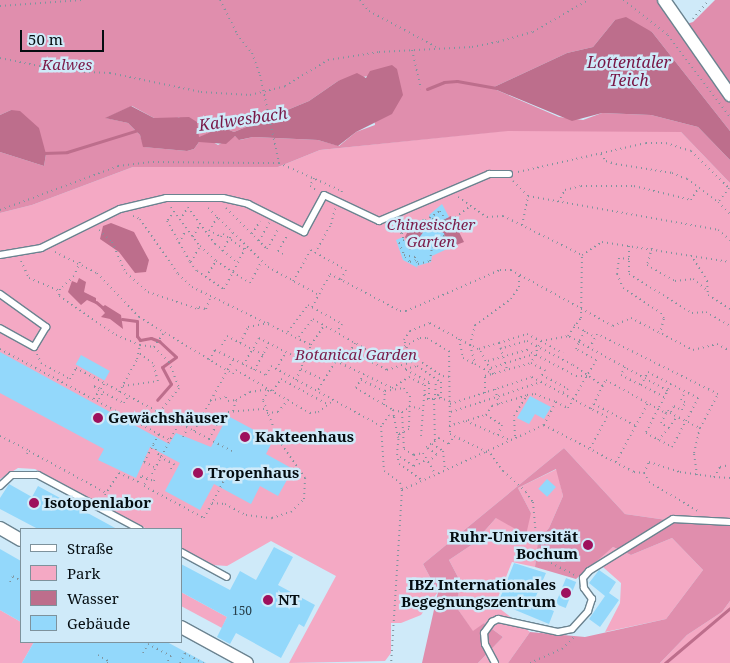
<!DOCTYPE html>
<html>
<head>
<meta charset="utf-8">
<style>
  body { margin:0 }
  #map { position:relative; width:730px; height:663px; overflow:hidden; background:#cfeaf9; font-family:"Noto Serif",serif }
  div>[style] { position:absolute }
  .green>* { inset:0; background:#f4a9c4 }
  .forest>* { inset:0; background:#e08ead }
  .water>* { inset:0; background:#bd6e8c }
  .stream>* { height:3px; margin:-1.5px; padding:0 1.5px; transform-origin:1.5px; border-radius:1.5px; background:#bd6e8c }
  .building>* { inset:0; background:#93d8fb; transform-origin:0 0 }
  .path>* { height:2px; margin-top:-1px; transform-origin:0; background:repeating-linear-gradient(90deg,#80949e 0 1px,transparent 0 5px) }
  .roads { filter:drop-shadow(1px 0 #6b8390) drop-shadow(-1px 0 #6b8390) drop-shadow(0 1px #6b8390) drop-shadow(0 -1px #6b8390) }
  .service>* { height:6px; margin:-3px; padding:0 3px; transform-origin:3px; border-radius:3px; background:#fff }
  .minor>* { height:12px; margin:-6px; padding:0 6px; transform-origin:6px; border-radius:6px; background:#fff }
  .dots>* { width:14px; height:14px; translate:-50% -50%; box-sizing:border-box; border:2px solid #cfeaf9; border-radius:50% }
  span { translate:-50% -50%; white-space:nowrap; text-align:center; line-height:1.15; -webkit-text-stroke:5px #cfeaf9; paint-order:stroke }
  .number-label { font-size:12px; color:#28404c }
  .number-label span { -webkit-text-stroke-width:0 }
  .park-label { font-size:15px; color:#7b1b49; font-style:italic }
  .poi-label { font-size:15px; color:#050d11; font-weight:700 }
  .left { translate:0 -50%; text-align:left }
  .right { translate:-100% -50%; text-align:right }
  .water-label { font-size:16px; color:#781746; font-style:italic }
  .legend { position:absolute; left:20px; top:528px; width:162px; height:115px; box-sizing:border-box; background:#cfeaf9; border:1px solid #7e929c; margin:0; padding:6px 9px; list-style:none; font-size:15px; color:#050d11 }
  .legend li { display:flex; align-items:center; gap:10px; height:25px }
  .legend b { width:25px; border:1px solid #7e929c }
  .scale { position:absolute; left:20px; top:30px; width:84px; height:22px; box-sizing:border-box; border:2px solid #050d11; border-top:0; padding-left:6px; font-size:15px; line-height:18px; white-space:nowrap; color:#050d11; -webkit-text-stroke:4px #cfeaf9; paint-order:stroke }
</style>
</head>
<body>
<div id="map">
  <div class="green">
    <i style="clip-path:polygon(580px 123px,681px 132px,730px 183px,730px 525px,695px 524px,625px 514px,564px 448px,423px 564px,438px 592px,421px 615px,401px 623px,391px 623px,391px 653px,385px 661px,289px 663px,336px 576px,271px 541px,227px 566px,213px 565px,181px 548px,181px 529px,147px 529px,35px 469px,18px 468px,0 479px,0 213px,32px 205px,133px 167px,278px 167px,320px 150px)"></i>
    <i style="clip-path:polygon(557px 469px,563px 496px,549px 528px,538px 540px,535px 567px,512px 562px,495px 605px,530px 632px,508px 663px,478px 663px,503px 637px,484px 623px,473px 632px,457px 608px,460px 581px,449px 560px,473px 544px,496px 518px,531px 513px,518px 488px)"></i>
    <i style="clip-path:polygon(672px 538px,703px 570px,666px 619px,605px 632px,620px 603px,621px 583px,595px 560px,613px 547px,631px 555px)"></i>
    <i style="clip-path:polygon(181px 592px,227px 617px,222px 628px,181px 606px)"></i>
    <i style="clip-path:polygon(730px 601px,730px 663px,660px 663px,687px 635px,722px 612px)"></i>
    <i style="clip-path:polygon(0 610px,21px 622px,21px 642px,34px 642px,22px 663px,0 663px)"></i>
  </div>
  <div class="forest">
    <i style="clip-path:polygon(evenodd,0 0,658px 0,677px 27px,693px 22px,715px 0,730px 0,730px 131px,652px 32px,615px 20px,593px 47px,567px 53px,492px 88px,559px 117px,583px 120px,602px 113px,651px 115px,698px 127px,730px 160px,730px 183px,681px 132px,508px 131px,320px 150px,278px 167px,133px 167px,32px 205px,0 213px,0 152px,44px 166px,46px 154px,11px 110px,0 115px,0 0,369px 76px,375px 125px,356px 132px,339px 146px,318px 140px,253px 137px,240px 140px,235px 136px,218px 145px,209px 140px,199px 142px,194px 149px,187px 151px,144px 147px,140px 135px,128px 123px,106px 118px,132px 106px,154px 118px,174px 120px,179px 117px,198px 138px,222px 127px,234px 132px,309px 101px,338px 81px,369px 76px)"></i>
    <i style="clip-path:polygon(564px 448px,625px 514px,695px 524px,730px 525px,730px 601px,722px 612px,687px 635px,660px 663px,508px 663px,530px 632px,585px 637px,666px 619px,703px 570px,672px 538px,631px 555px,613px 547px,576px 579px,535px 567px,538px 540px,549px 528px,563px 496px,556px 469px,518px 488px,531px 513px,526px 535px,496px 518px,473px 544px,449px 560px,460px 581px,457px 608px,473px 631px,484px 623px,503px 637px,478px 663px,422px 663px,438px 592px,423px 564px)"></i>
  </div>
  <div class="water">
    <i style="clip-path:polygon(626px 17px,652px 32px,730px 131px,730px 160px,698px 127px,651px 115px,602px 113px,572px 121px,492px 88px,567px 53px,593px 47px,615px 20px)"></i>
    <i style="clip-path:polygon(392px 65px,397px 69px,403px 95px,392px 114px,356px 132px,338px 146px,318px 140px,253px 137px,239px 140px,235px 136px,226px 144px,199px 142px,194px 149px,187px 151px,143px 147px,140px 135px,128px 123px,105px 118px,131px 106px,154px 118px,189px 117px,197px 122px,199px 137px,222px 127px,234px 132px,309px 101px,338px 81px,357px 73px,366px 78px,370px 71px)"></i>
    <i style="clip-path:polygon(11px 110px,20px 111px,39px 128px,46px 154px,44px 166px,0 152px,0 115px)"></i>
    <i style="clip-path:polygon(451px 216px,464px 242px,451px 247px,434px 217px,440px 221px)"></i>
    <i style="clip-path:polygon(111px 223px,134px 232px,149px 260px,146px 272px,135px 273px,119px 252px,100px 239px,103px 226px)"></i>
    <i style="clip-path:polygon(423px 223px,426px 233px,435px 228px,437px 233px,418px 262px,406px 247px,410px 245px,405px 237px,409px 229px)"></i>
    <i style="clip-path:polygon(79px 278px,86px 282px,84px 292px,96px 298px,96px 304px,87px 300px,81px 305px,68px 292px,72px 281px,77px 283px)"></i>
    <i style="clip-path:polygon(105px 305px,121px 315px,123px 329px,110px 319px,101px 317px,105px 313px,101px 308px)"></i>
  </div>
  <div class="stream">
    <i style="left:427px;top:89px;width:18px;rotate:-22deg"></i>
    <i style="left:444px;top:82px;width:13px;rotate:-4deg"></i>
    <i style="left:457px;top:81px;width:40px;rotate:10deg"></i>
    <i style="left:43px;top:153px;width:24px;rotate:-2deg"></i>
    <i style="left:67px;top:152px;width:74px;rotate:-17.2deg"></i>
    <i style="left:96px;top:302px;width:8px;rotate:40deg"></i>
    <i style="left:122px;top:319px;width:15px;rotate:8deg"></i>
    <i style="left:137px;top:321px;width:15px;rotate:90deg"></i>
    <i style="left:137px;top:336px;width:5px;rotate:53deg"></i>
    <i style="left:140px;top:340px;width:11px;rotate:-10deg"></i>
    <i style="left:151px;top:338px;width:9px;rotate:21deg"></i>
    <i style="left:159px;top:341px;width:23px;rotate:43deg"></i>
    <i style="left:176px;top:357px;width:17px;rotate:144deg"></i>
    <i style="left:162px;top:367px;width:19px;rotate:62deg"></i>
    <i style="left:171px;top:384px;width:21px;rotate:131deg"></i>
    <i style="left:665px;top:663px;width:85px;rotate:-40.2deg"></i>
  </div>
  <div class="building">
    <i style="clip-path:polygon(442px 204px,449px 217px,433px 225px,429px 215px)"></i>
    <i style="clip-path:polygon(427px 227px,444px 233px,447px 249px,432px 256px,431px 262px,417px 266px,415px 263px,418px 268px,403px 260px,396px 240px,403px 237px,410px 250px)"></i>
    <i style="clip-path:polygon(0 352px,169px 444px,176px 433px,211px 447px,228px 416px,273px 440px,266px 454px,293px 469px,278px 496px,260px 486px,251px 504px,214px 484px,200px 510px,165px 491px,180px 463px,150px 447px,136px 478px,98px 460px,104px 449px,0 393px)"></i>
    <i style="left:81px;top:355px;width:33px;height:11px;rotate:29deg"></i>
    <i style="clip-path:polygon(530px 396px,551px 407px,544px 419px,535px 414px,529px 424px,517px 418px)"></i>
    <i style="left:547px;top:479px;width:12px;height:13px;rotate:42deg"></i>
    <i style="clip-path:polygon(9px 484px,32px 497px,38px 486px,117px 529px,38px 529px,0 509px,0 498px)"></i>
    <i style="clip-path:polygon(274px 547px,293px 557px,278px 585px,315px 605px,304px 627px,299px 624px,281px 658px,236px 633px,230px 644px,217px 637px,227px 617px,181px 592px,181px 564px,230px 590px,240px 571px,256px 580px)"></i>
    <i style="clip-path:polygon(0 549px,21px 561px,21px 622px,0 610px)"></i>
    <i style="clip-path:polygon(514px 563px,546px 573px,533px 603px,554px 611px,549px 624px,498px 603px)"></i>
    <i style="clip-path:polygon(599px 570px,616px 582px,609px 593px,619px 600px,600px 627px,589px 619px,605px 596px,589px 583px)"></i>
    <i style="left:566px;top:578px;width:11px;height:28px;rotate:22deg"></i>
    <i style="clip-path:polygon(34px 642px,167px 642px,206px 663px,22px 663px)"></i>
  </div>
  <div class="path">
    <i style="left:220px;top:0;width:38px;rotate:63deg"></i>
    <i style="left:237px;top:34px;width:24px;rotate:52deg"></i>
    <i style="left:252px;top:53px;width:23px;rotate:70deg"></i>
    <i style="left:260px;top:75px;width:90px;rotate:77.8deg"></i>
    <i style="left:360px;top:0;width:14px;rotate:51deg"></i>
    <i style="left:369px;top:11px;width:76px;rotate:28.2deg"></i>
    <i style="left:623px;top:0;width:57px;rotate:37.9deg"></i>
    <i style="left:668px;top:35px;width:103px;rotate:52.9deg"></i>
    <i style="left:0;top:6px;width:82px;rotate:-4.2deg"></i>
    <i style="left:693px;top:19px;width:25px;rotate:-50deg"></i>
    <i style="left:412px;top:50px;width:40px;rotate:77deg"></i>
    <i style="left:0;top:58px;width:65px;rotate:11.5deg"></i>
    <i style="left:64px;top:71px;width:46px;rotate:2.5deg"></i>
    <i style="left:110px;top:73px;width:93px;rotate:11.8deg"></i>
    <i style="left:201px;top:92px;width:49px;rotate:3.5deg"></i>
    <i style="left:250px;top:95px;width:36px;rotate:-14deg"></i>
    <i style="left:285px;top:86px;width:50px;rotate:-31.2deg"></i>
    <i style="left:328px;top:60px;width:52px;rotate:-8.9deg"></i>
    <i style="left:379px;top:52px;width:93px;rotate:-3.1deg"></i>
    <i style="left:472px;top:47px;width:26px;rotate:-11deg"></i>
    <i style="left:498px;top:42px;width:36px;rotate:-16deg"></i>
    <i style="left:533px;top:32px;width:64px;rotate:-30.2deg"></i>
    <i style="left:601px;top:154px;width:9px;rotate:54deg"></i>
    <i style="left:606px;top:161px;width:10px;rotate:17deg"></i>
    <i style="left:616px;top:164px;width:57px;rotate:9.1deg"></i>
    <i style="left:672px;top:173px;width:16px;rotate:22deg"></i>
    <i style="left:687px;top:179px;width:39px;rotate:37deg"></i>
    <i style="left:518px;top:172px;width:131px;rotate:-12.8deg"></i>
    <i style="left:646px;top:143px;width:20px"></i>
    <i style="left:666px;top:143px;width:26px;rotate:18deg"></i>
    <i style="left:691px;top:151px;width:54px;rotate:44.3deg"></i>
    <i style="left:314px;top:178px;width:9px;rotate:117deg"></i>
    <i style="left:310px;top:186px;width:9px;rotate:36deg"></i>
    <i style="left:513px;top:181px;width:21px;rotate:45deg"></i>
    <i style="left:528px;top:196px;width:193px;rotate:10.1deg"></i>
    <i style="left:718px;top:230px;width:16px;rotate:40deg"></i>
    <i style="left:729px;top:188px;width:18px;rotate:128deg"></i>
    <i style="left:718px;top:202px;width:17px;rotate:45deg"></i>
    <i style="left:458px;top:197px;width:35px;rotate:35deg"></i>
    <i style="left:487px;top:217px;width:16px;rotate:-4deg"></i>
    <i style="left:503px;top:216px;width:88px;rotate:26.3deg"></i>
    <i style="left:582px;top:255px;width:24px;rotate:-33deg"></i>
    <i style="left:602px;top:242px;width:130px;rotate:8.9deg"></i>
    <i style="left:558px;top:202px;width:14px;rotate:-60deg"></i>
    <i style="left:565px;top:190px;width:16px;rotate:-14deg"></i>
    <i style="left:581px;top:186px;width:53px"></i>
    <i style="left:634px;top:186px;width:59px;rotate:13.8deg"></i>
    <i style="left:691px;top:200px;width:15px;rotate:-58deg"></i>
    <i style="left:171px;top:207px;width:49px;rotate:53.4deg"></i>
    <i style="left:200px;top:246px;width:22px;rotate:43deg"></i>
    <i style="left:216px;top:261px;width:40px;rotate:32.9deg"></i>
    <i style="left:250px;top:283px;width:24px;rotate:-62deg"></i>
    <i style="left:188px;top:207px;width:46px;rotate:53.9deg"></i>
    <i style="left:215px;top:244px;width:30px;rotate:40deg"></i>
    <i style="left:208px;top:208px;width:84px;rotate:44.5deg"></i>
    <i style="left:268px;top:267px;width:58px;rotate:28.8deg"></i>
    <i style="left:226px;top:208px;width:58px;rotate:45deg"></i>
    <i style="left:267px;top:249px;width:23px;rotate:-61deg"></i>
    <i style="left:0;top:210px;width:126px;rotate:-20.4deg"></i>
    <i style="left:118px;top:166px;width:35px;rotate:-7deg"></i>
    <i style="left:153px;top:162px;width:126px;rotate:0.5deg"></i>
    <i style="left:279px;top:163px;width:69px;rotate:24deg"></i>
    <i style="left:342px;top:191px;width:3px;rotate:108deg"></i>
    <i style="left:174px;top:211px;width:12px;rotate:125deg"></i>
    <i style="left:167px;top:221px;width:47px;rotate:60.7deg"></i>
    <i style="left:190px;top:262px;width:11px;rotate:52deg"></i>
    <i style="left:197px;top:271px;width:32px;rotate:34deg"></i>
    <i style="left:224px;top:289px;width:50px;rotate:-62.4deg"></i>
    <i style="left:133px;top:216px;width:8px;rotate:23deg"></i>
    <i style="left:140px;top:219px;width:67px;rotate:55.4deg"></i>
    <i style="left:178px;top:274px;width:19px;rotate:43deg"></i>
    <i style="left:192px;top:287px;width:132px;rotate:26deg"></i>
    <i style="left:423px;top:219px;width:12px;rotate:70deg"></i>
    <i style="left:180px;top:220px;width:15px;rotate:-58deg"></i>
    <i style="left:409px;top:223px;width:11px;rotate:153deg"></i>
    <i style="left:399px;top:228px;width:13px;rotate:67deg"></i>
    <i style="left:404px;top:240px;width:6px;rotate:149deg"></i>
    <i style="left:399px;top:243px;width:13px;rotate:67deg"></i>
    <i style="left:404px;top:255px;width:11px;rotate:10deg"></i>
    <i style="left:415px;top:257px;width:8px;rotate:67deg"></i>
    <i style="left:418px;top:264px;width:12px;rotate:-14deg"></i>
    <i style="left:430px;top:261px;width:14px;rotate:-82deg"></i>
    <i style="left:432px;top:247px;width:11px"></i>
    <i style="left:443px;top:247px;width:11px;rotate:-85deg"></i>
    <i style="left:444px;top:236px;width:25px;rotate:-122deg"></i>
    <i style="left:421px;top:223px;width:22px;rotate:-32deg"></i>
    <i style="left:440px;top:211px;width:14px;rotate:60deg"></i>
    <i style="left:447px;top:223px;width:27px;rotate:-36deg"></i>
    <i style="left:522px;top:225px;width:30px;rotate:-78deg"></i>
    <i style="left:99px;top:230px;width:18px;rotate:43deg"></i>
    <i style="left:112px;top:242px;width:34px;rotate:66deg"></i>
    <i style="left:126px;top:273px;width:29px;rotate:41deg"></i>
    <i style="left:148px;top:292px;width:53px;rotate:18.8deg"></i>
    <i style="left:198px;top:309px;width:2px;rotate:-63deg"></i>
    <i style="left:199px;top:307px;width:7px;rotate:16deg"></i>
    <i style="left:206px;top:309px;width:12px;rotate:-70deg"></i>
    <i style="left:209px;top:230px;width:14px;rotate:30deg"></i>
    <i style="left:221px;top:237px;width:4px;rotate:-56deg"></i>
    <i style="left:223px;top:234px;width:26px;rotate:37deg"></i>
    <i style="left:209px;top:231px;width:17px;rotate:-59deg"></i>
    <i style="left:252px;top:234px;width:15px;rotate:-58deg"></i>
    <i style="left:402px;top:234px;width:13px;rotate:-58deg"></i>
    <i style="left:193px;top:237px;width:15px;rotate:-62deg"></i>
    <i style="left:259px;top:241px;width:21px;rotate:-61deg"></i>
    <i style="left:179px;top:243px;width:15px;rotate:-62deg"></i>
    <i style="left:629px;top:246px;width:28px;rotate:90deg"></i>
    <i style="left:629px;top:274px;width:74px;rotate:31.8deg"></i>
    <i style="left:692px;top:313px;width:14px;rotate:-4deg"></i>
    <i style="left:706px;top:312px;width:28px;rotate:30deg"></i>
    <i style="left:443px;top:247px;width:6px;rotate:-39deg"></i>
    <i style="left:652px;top:248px;width:18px;rotate:106deg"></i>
    <i style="left:647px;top:265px;width:32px;rotate:30deg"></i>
    <i style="left:675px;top:281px;width:18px;rotate:-6deg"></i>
    <i style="left:693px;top:279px;width:19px;rotate:39deg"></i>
    <i style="left:222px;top:251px;width:24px;rotate:-60deg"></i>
    <i style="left:55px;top:252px;width:47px;rotate:26.6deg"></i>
    <i style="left:97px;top:273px;width:61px;rotate:46.3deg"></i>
    <i style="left:139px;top:317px;width:110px;rotate:31.2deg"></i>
    <i style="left:233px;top:374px;width:5px;rotate:-53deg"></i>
    <i style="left:236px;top:370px;width:86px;rotate:30.2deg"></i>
    <i style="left:310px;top:413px;width:8px;rotate:-7deg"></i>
    <i style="left:318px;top:412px;width:18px;rotate:-38deg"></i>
    <i style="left:315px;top:253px;width:33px;rotate:-61deg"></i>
    <i style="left:331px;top:224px;width:16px;rotate:-75deg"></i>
    <i style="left:283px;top:254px;width:6px;rotate:-149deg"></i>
    <i style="left:278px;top:251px;width:20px;rotate:-60deg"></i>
    <i style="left:691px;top:255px;width:31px;rotate:58deg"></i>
    <i style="left:707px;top:281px;width:14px;rotate:86deg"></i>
    <i style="left:708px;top:295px;width:26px;rotate:32deg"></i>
    <i style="left:405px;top:257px;width:7px;rotate:45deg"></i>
    <i style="left:410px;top:262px;width:6px;rotate:-18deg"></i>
    <i style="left:629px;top:259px;width:10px;rotate:-174deg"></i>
    <i style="left:619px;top:258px;width:16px;rotate:97deg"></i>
    <i style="left:617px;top:274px;width:15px;rotate:67deg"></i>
    <i style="left:623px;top:288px;width:45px;rotate:33.3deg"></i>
    <i style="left:661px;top:313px;width:7px;rotate:63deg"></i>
    <i style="left:664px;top:319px;width:15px;rotate:106deg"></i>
    <i style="left:21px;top:261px;width:19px;rotate:65deg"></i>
    <i style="left:29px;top:278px;width:34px;rotate:23deg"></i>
    <i style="left:80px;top:262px;width:15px;rotate:113deg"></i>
    <i style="left:74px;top:276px;width:19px;rotate:137deg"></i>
    <i style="left:60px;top:289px;width:7px;rotate:98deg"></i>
    <i style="left:59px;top:296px;width:69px;rotate:34.4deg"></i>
    <i style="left:116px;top:335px;width:26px;rotate:23deg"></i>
    <i style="left:140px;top:345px;width:14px;rotate:8deg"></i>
    <i style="left:154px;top:347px;width:21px;rotate:45deg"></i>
    <i style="left:169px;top:362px;width:28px;rotate:69deg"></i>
    <i style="left:179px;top:388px;width:32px;rotate:129deg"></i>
    <i style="left:191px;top:262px;width:18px;rotate:-61deg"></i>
    <i style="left:206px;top:277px;width:19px;rotate:-58deg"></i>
    <i style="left:293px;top:281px;width:36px;rotate:-60deg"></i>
    <i style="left:311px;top:250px;width:40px;rotate:29.7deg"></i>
    <i style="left:346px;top:270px;width:11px;rotate:117deg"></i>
    <i style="left:312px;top:307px;width:38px;rotate:-61deg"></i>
    <i style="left:330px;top:274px;width:79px;rotate:27.9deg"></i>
    <i style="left:400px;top:311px;width:6px"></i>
    <i style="left:406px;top:311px;width:103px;rotate:-23.6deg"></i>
    <i style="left:500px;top:270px;width:11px"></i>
    <i style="left:511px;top:270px;width:116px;rotate:28.8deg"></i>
    <i style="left:613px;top:326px;width:20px;rotate:-24deg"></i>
    <i style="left:631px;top:318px;width:70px;rotate:27.3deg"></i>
    <i style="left:693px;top:350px;width:25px;rotate:-14deg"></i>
    <i style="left:717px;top:344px;width:15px;rotate:28deg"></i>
    <i style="left:574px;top:325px;width:24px;rotate:30deg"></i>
    <i style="left:585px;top:331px;width:13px;rotate:119deg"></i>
    <i style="left:579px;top:342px;width:102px;rotate:28.8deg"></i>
    <i style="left:288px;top:332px;width:34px;rotate:-53deg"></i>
    <i style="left:308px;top:305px;width:39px;rotate:29deg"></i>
    <i style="left:342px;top:324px;width:9px;rotate:126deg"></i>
    <i style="left:299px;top:337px;width:23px;rotate:-52deg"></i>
    <i style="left:313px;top:319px;width:75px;rotate:29.6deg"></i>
    <i style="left:378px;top:356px;width:9px"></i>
    <i style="left:387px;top:356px;width:38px;rotate:-29deg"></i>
    <i style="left:420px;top:338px;width:7px"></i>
    <i style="left:427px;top:338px;width:26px;rotate:31deg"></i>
    <i style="left:449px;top:351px;width:83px;rotate:89.3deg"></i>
    <i style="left:450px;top:434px;width:46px;rotate:26deg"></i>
    <i style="left:491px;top:454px;width:21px;rotate:55deg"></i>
    <i style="left:503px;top:471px;width:31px;rotate:42deg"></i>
    <i style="left:526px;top:492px;width:12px;rotate:55deg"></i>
    <i style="left:533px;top:502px;width:33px;rotate:85deg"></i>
    <i style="left:536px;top:535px;width:18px;rotate:68deg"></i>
    <i style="left:543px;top:552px;width:14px;rotate:54deg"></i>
    <i style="left:551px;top:563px;width:28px;rotate:27deg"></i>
    <i style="left:459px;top:339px;width:19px;rotate:78deg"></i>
    <i style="left:463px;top:358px;width:13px;rotate:27deg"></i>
    <i style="left:541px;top:341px;width:27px;rotate:-10deg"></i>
    <i style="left:541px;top:341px;width:25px;rotate:29deg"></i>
    <i style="left:240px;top:343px;width:18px;rotate:-63deg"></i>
    <i style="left:248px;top:327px;width:21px;rotate:-11deg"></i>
    <i style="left:355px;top:343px;width:9px;rotate:122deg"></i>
    <i style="left:350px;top:351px;width:42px;rotate:27.2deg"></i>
    <i style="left:387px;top:370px;width:33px;rotate:-18deg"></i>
    <i style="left:418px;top:360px;width:30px;rotate:33deg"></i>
    <i style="left:443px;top:376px;width:8px;rotate:7deg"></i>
    <i style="left:499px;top:343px;width:29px;rotate:-18deg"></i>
    <i style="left:527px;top:334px;width:16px;rotate:27deg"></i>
    <i style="left:541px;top:341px;width:24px;rotate:114deg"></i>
    <i style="left:222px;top:345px;width:10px;rotate:-61deg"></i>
    <i style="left:227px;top:336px;width:41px;rotate:27.8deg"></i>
    <i style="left:154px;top:347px;width:16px;rotate:-55deg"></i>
    <i style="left:0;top:349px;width:193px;rotate:28.2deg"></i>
    <i style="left:478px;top:349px;width:9px;rotate:-153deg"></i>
    <i style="left:470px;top:345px;width:20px;rotate:75deg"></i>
    <i style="left:475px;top:364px;width:21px;rotate:29deg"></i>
    <i style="left:500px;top:349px;width:28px;rotate:-17deg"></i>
    <i style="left:527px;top:341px;width:52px;rotate:27.6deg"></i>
    <i style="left:573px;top:365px;width:37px;rotate:35deg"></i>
    <i style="left:37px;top:354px;width:10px;rotate:66deg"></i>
    <i style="left:41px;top:363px;width:33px;rotate:29deg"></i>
    <i style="left:70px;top:379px;width:13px;rotate:-61deg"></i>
    <i style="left:76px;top:368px;width:151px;rotate:28.1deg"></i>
    <i style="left:209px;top:439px;width:24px;rotate:-62deg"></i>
    <i style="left:220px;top:418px;width:10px;rotate:-37deg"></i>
    <i style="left:228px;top:412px;width:38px;rotate:-5deg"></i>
    <i style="left:209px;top:360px;width:12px;rotate:-59deg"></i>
    <i style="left:215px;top:350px;width:57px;rotate:26.1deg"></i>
    <i style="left:266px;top:375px;width:10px;rotate:-61deg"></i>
    <i style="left:271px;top:366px;width:125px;rotate:28.6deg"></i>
    <i style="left:381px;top:426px;width:45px;rotate:86.2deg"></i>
    <i style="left:384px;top:471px;width:20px;rotate:37deg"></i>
    <i style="left:400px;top:483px;width:7px;rotate:74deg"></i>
    <i style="left:402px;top:490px;width:173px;rotate:93.6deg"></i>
    <i style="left:488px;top:361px;width:41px;rotate:-15.8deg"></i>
    <i style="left:527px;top:350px;width:55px;rotate:28deg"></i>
    <i style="left:576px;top:376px;width:11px"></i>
    <i style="left:412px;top:362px;width:23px;rotate:-110deg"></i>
    <i style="left:404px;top:340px;width:11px;rotate:-56deg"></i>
    <i style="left:410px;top:331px;width:22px;rotate:-22deg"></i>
    <i style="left:430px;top:323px;width:46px;rotate:28.8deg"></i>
    <i style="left:470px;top:345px;width:21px;rotate:-76deg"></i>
    <i style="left:475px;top:325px;width:44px;rotate:-35.8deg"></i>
    <i style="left:511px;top:299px;width:14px;rotate:-56deg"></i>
    <i style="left:519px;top:287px;width:12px;rotate:-90deg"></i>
    <i style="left:243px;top:365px;width:31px;rotate:-59deg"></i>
    <i style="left:259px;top:338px;width:52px;rotate:27.6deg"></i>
    <i style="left:625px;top:367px;width:9px;rotate:117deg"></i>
    <i style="left:621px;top:375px;width:22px;rotate:27deg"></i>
    <i style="left:491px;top:368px;width:45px;rotate:-18deg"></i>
    <i style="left:276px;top:369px;width:20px;rotate:-60deg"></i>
    <i style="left:301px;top:369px;width:25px;rotate:26deg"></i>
    <i style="left:324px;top:380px;width:14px;rotate:120deg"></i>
    <i style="left:254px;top:370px;width:30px;rotate:-60deg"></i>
    <i style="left:364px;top:374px;width:16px;rotate:120deg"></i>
    <i style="left:356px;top:388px;width:43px;rotate:30.7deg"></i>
    <i style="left:393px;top:410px;width:7px;rotate:82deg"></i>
    <i style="left:394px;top:417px;width:5px;rotate:-158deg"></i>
    <i style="left:389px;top:415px;width:14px;rotate:126deg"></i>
    <i style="left:493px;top:374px;width:29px;rotate:-119deg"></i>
    <i style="left:479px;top:349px;width:21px;rotate:-17deg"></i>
    <i style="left:499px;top:343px;width:28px;rotate:73deg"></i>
    <i style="left:296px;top:380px;width:38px;rotate:-67deg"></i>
    <i style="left:311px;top:345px;width:23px;rotate:-56deg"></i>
    <i style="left:324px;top:380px;width:22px;rotate:-58deg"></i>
    <i style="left:336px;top:361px;width:62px;rotate:25.7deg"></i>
    <i style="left:392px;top:388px;width:20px;rotate:-33deg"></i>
    <i style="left:409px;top:377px;width:18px;rotate:27deg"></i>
    <i style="left:425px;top:385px;width:51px;rotate:94.5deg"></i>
    <i style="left:361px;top:380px;width:26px;rotate:25deg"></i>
    <i style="left:385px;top:391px;width:19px;rotate:-9deg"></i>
    <i style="left:404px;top:388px;width:10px;rotate:53deg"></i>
    <i style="left:410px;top:396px;width:33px;rotate:92deg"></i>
    <i style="left:409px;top:429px;width:11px;rotate:153deg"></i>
    <i style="left:399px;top:434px;width:20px;rotate:96deg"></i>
    <i style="left:397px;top:454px;width:10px;rotate:79deg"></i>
    <i style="left:399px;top:464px;width:28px;rotate:35deg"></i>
    <i style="left:123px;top:386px;width:35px;rotate:-8deg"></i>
    <i style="left:158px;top:381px;width:19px;rotate:-106deg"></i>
    <i style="left:153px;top:363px;width:17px;rotate:-144deg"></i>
    <i style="left:495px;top:389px;width:16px;rotate:75deg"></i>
    <i style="left:273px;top:391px;width:14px;rotate:-56deg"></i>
    <i style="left:281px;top:379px;width:52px;rotate:28.5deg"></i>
    <i style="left:119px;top:392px;width:38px;rotate:-61deg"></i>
    <i style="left:137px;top:359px;width:14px;rotate:-78deg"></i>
    <i style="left:485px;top:393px;width:17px;rotate:-90deg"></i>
    <i style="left:485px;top:376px;width:48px;rotate:-15.8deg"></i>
    <i style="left:531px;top:363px;width:16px;rotate:27deg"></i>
    <i style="left:545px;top:370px;width:6px;rotate:121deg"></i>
    <i style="left:542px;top:375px;width:30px;rotate:28deg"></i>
    <i style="left:568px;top:389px;width:6px;rotate:141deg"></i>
    <i style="left:425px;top:394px;width:5px;rotate:68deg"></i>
    <i style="left:427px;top:399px;width:8px"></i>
    <i style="left:435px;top:399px;width:6px;rotate:-59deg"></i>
    <i style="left:435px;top:395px;width:14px;rotate:-86deg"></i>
    <i style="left:438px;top:395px;width:3px;rotate:72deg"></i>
    <i style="left:439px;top:398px;width:11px;rotate:15deg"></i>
    <i style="left:664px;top:397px;width:26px;rotate:-152deg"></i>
    <i style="left:641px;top:385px;width:15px;rotate:-62deg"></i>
    <i style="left:648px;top:372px;width:26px;rotate:28deg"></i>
    <i style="left:94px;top:399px;width:9px;rotate:-58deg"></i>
    <i style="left:99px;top:391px;width:7px;rotate:-135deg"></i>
    <i style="left:94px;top:386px;width:8px;rotate:23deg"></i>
    <i style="left:101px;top:389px;width:6px;rotate:-59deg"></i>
    <i style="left:99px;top:399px;width:8px;rotate:-60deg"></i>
    <i style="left:103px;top:392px;width:24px;rotate:28deg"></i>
    <i style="left:124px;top:403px;width:6px;rotate:-59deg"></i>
    <i style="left:429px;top:399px;width:17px;rotate:-90deg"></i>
    <i style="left:429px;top:382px;width:27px;rotate:-152deg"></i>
    <i style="left:405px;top:369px;width:12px;rotate:-14deg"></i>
    <i style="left:417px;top:366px;width:29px;rotate:34deg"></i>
    <i style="left:441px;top:382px;width:16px;rotate:90deg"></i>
    <i style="left:434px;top:399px;width:43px;rotate:88.7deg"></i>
    <i style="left:210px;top:401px;width:16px;rotate:-14deg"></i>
    <i style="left:226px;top:397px;width:4px;rotate:63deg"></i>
    <i style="left:228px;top:401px;width:8px;rotate:-7deg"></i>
    <i style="left:556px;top:402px;width:13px;rotate:27deg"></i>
    <i style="left:568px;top:408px;width:56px;rotate:-59.7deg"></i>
    <i style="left:596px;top:360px;width:23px;rotate:-151deg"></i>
    <i style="left:576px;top:349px;width:8px;rotate:-67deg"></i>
    <i style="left:579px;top:342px;width:13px;rotate:-151deg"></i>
    <i style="left:568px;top:336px;width:22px;rotate:-54deg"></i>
    <i style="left:581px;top:318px;width:63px;rotate:-89.1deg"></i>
    <i style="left:450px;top:404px;width:86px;rotate:-18.2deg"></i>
    <i style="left:532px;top:377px;width:67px;rotate:28.5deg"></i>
    <i style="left:591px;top:409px;width:33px;rotate:-63deg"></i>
    <i style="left:606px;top:380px;width:60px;rotate:29.1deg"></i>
    <i style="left:658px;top:409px;width:27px;rotate:117deg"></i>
    <i style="left:646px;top:433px;width:30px;rotate:28deg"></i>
    <i style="left:672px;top:447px;width:30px;rotate:-62deg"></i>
    <i style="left:686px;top:421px;width:26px;rotate:-62deg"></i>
    <i style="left:698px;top:398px;width:30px;rotate:-153deg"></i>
    <i style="left:671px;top:384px;width:28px;rotate:117deg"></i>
    <i style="left:658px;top:409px;width:9px;rotate:27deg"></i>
    <i style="left:666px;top:413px;width:4px;rotate:-56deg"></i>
    <i style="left:668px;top:410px;width:4px;rotate:56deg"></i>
    <i style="left:670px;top:413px;width:34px;rotate:27deg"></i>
    <i style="left:700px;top:428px;width:38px;rotate:-62deg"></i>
    <i style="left:718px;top:394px;width:135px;rotate:-153.6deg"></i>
    <i style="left:597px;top:334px;width:15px;rotate:118deg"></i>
    <i style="left:594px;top:404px;width:47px;rotate:27.6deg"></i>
    <i style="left:384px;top:405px;width:14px;rotate:-86deg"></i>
    <i style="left:409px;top:406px;width:12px;rotate:14deg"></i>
    <i style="left:393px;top:410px;width:9px;rotate:13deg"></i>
    <i style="left:402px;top:412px;width:8px;rotate:-30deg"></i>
    <i style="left:233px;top:411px;width:11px;rotate:-75deg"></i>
    <i style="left:236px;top:400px;width:16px;rotate:-30deg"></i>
    <i style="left:250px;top:392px;width:18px;rotate:-9deg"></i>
    <i style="left:402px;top:412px;width:37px;rotate:87deg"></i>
    <i style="left:404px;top:449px;width:12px;rotate:31deg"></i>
    <i style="left:414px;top:455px;width:9px;rotate:-13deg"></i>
    <i style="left:423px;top:453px;width:24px;rotate:60deg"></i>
    <i style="left:451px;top:412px;width:95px;rotate:-18.4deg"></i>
    <i style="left:671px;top:412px;width:7px;rotate:-63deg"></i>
    <i style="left:674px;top:406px;width:9px;rotate:27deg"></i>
    <i style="left:682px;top:410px;width:9px;rotate:-69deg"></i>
    <i style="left:685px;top:402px;width:4px;rotate:-153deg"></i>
    <i style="left:681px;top:400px;width:9px;rotate:-63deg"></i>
    <i style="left:267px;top:413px;width:11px;rotate:-5deg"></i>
    <i style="left:278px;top:412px;width:16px;rotate:-50deg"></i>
    <i style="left:486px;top:415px;width:11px;rotate:-56deg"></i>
    <i style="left:492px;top:406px;width:37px;rotate:-17deg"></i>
    <i style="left:394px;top:417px;width:21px;rotate:79deg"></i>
    <i style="left:466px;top:421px;width:35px;rotate:24deg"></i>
    <i style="left:449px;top:426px;width:39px;rotate:-17deg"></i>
    <i style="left:486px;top:415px;width:19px;rotate:32deg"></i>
    <i style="left:502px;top:425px;width:11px;rotate:112deg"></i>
    <i style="left:498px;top:435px;width:11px;rotate:22deg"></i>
    <i style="left:669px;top:428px;width:14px;rotate:-54deg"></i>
    <i style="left:194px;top:431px;width:81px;rotate:-61.2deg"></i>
    <i style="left:0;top:436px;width:33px;rotate:27deg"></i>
    <i style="left:515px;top:436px;width:20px;rotate:-93deg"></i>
    <i style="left:514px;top:416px;width:25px;rotate:-58deg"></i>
    <i style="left:527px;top:395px;width:8px;rotate:-7deg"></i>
    <i style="left:535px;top:394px;width:22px;rotate:21deg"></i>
    <i style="left:556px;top:402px;width:26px;rotate:118deg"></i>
    <i style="left:183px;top:437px;width:9px;rotate:-63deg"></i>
    <i style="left:209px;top:439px;width:26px;rotate:28deg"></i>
    <i style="left:658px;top:440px;width:16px;rotate:-47deg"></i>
    <i style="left:669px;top:428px;width:9px;rotate:-148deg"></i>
    <i style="left:661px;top:423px;width:11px;rotate:-63deg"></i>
    <i style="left:432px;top:444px;width:13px;rotate:32deg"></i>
    <i style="left:443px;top:451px;width:18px;rotate:84deg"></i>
    <i style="left:153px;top:445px;width:14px;rotate:60deg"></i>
    <i style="left:160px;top:457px;width:16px;rotate:27deg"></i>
    <i style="left:174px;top:464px;width:6px;rotate:121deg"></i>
    <i style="left:590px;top:448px;width:35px;rotate:-61deg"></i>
    <i style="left:607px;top:417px;width:18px;rotate:-153deg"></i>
    <i style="left:27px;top:454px;width:4px;rotate:-56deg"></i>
    <i style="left:29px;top:451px;width:88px;rotate:28.6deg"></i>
    <i style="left:414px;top:455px;width:10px;rotate:61deg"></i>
    <i style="left:419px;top:464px;width:9px;rotate:-32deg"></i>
    <i style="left:400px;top:457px;width:17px;rotate:33deg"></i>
    <i style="left:414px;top:466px;width:5px;rotate:-22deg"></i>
    <i style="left:428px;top:462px;width:12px;rotate:-42deg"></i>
    <i style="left:437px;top:454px;width:13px;rotate:-148deg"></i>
    <i style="left:426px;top:447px;width:16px;rotate:-35deg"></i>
    <i style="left:439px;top:438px;width:12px;rotate:31deg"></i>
    <i style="left:449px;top:444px;width:9px;rotate:-54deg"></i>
    <i style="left:616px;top:462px;width:67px;rotate:-61.5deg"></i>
    <i style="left:154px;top:467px;width:11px;rotate:-153deg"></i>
    <i style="left:144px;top:462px;width:32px;rotate:-62deg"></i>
    <i style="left:644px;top:473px;width:12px;rotate:-66deg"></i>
    <i style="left:649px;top:462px;width:33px;rotate:18deg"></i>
    <i style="left:680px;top:472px;width:34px;rotate:8deg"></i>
    <i style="left:714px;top:477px;width:12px;rotate:-59deg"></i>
    <i style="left:720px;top:467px;width:10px;rotate:-11deg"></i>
    <i style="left:152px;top:474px;width:55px;rotate:-62deg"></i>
    <i style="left:697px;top:475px;width:22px;rotate:-98deg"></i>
    <i style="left:694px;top:453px;width:26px;rotate:-77deg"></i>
    <i style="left:714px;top:477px;width:16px;rotate:4deg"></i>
    <i style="left:147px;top:479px;width:8px;rotate:113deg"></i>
    <i style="left:144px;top:486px;width:68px;rotate:28.1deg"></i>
    <i style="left:204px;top:518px;width:55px;rotate:-62deg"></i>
    <i style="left:402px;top:490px;width:156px;rotate:-24.6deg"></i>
    <i style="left:544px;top:425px;width:102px;rotate:27.6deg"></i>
    <i style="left:634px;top:472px;width:10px;rotate:6deg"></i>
    <i style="left:644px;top:473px;width:10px;rotate:61deg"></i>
    <i style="left:649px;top:482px;width:57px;rotate:30.6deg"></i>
    <i style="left:105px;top:495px;width:26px;rotate:-58deg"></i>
    <i style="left:119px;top:473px;width:21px;rotate:25deg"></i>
    <i style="left:138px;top:482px;width:7px;rotate:-56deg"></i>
    <i style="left:142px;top:476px;width:13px;rotate:23deg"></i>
    <i style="left:154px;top:481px;width:4px;rotate:-56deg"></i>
    <i style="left:212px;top:503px;width:13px;rotate:4deg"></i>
    <i style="left:225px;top:504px;width:24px;rotate:28deg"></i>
    <i style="left:246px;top:515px;width:26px;rotate:7deg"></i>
    <i style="left:272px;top:518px;width:20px;rotate:-18deg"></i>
    <i style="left:291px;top:512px;width:18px;rotate:-45deg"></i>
    <i style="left:304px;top:499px;width:21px;rotate:-87deg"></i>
    <i style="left:305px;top:478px;width:47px;rotate:-124.7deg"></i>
    <i style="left:278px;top:439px;width:42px;rotate:-111deg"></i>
    <i style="left:263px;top:400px;width:13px;rotate:-61deg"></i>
    <i style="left:10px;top:582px;width:7px;rotate:-63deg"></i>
    <i style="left:13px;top:576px;width:9px;rotate:32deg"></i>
    <i style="left:143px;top:653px;width:10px;rotate:-61deg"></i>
    <i style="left:148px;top:644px;width:26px;rotate:28deg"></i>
    <i style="left:171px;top:656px;width:8px;rotate:120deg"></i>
    <i style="left:98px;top:655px;width:12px;rotate:31deg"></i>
    <i style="left:107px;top:663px;width:5px"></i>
    <i style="left:180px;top:663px;width:11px;rotate:-63deg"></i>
    <i style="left:185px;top:653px;width:21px;rotate:29deg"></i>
    <i style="left:530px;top:663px;width:35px;rotate:-24deg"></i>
    <i style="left:562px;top:649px;width:16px;rotate:-45deg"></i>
  </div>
  <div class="roads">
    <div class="service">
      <i style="left:0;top:255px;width:42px;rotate:-9.7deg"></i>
      <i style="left:41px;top:248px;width:88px;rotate:-26.3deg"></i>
      <i style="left:120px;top:209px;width:47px;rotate:-13.4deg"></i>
      <i style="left:166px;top:198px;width:57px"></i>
      <i style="left:223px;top:198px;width:26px;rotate:13deg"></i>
      <i style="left:248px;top:204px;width:63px;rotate:26.6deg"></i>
      <i style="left:304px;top:232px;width:42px;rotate:-61.6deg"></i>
      <i style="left:324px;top:195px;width:61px;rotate:25.3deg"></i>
      <i style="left:379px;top:221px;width:120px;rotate:-23.1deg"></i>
      <i style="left:489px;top:174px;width:20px"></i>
      <i style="left:0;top:294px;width:57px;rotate:35.7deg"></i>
      <i style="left:46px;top:327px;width:23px;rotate:121deg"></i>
      <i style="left:34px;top:347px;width:39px;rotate:-151deg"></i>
      <i style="left:0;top:486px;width:16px;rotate:-43deg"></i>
      <i style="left:12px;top:475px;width:26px"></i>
      <i style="left:38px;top:475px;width:115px;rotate:28.1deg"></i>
      <i style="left:181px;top:552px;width:52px;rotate:28.5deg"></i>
      <i style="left:495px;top:663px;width:21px;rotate:-118deg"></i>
      <i style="left:485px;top:644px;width:11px;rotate:-95deg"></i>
      <i style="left:484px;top:633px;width:14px;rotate:-54deg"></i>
      <i style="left:492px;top:622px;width:7px;rotate:-27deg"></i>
      <i style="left:498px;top:619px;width:61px;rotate:12.2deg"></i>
      <i style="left:558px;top:632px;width:14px;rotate:-12deg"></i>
      <i style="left:572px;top:629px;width:24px;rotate:-48deg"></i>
      <i style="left:588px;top:611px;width:13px;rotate:-72deg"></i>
      <i style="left:592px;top:599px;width:14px;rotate:-126deg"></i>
      <i style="left:584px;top:588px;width:10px;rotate:-96deg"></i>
      <i style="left:583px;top:578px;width:9px;rotate:-49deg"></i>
      <i style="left:589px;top:571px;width:99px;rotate:-31.8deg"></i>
      <i style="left:673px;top:519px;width:57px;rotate:3deg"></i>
    </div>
    <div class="minor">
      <i style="left:664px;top:0;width:116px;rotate:55.2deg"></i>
      <i style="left:0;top:528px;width:24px;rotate:30deg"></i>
      <i style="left:181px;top:627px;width:75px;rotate:28.6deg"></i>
    </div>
  </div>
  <div class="dots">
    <i style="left:98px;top:418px;background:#9e105c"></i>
    <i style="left:245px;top:437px;background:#9e105c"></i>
    <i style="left:198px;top:473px;background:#9e105c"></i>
    <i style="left:34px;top:503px;background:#9e105c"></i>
    <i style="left:588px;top:545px;background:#9e105c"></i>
    <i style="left:566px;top:593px;background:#9e105c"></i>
    <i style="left:268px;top:600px;background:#9e105c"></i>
  </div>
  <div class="number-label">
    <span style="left:242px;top:611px">150</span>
  </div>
  <div class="park-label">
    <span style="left:67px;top:65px">Kalwes</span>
    <span style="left:431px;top:233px">Chinesischer<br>Garten</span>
    <span style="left:356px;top:355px">Botanical Garden</span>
  </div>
  <div class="poi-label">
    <span class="left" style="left:108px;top:418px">Gewächshäuser</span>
    <span class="left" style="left:255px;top:437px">Kakteenhaus</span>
    <span class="left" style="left:208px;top:473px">Tropenhaus</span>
    <span class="left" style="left:44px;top:503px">Isotopenlabor</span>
    <span class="right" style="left:578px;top:545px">Ruhr-Universität<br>Bochum</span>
    <span class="right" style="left:556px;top:593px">IBZ Internationales<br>Begegnungszentrum</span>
    <span class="left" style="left:278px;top:600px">NT</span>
  </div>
  <div class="water-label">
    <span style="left:629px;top:71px">Lottentaler<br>Teich</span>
    <span style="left:243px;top:119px;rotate:-8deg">Kalwesbach</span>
  </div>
  <ul class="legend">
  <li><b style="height:6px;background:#fff"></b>Straße</li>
  <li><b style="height:14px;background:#f4a9c4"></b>Park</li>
  <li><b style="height:14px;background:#bd6e8c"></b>Wasser</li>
  <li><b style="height:14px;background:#93d8fb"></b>Gebäude</li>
  </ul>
  <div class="scale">50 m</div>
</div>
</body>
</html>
